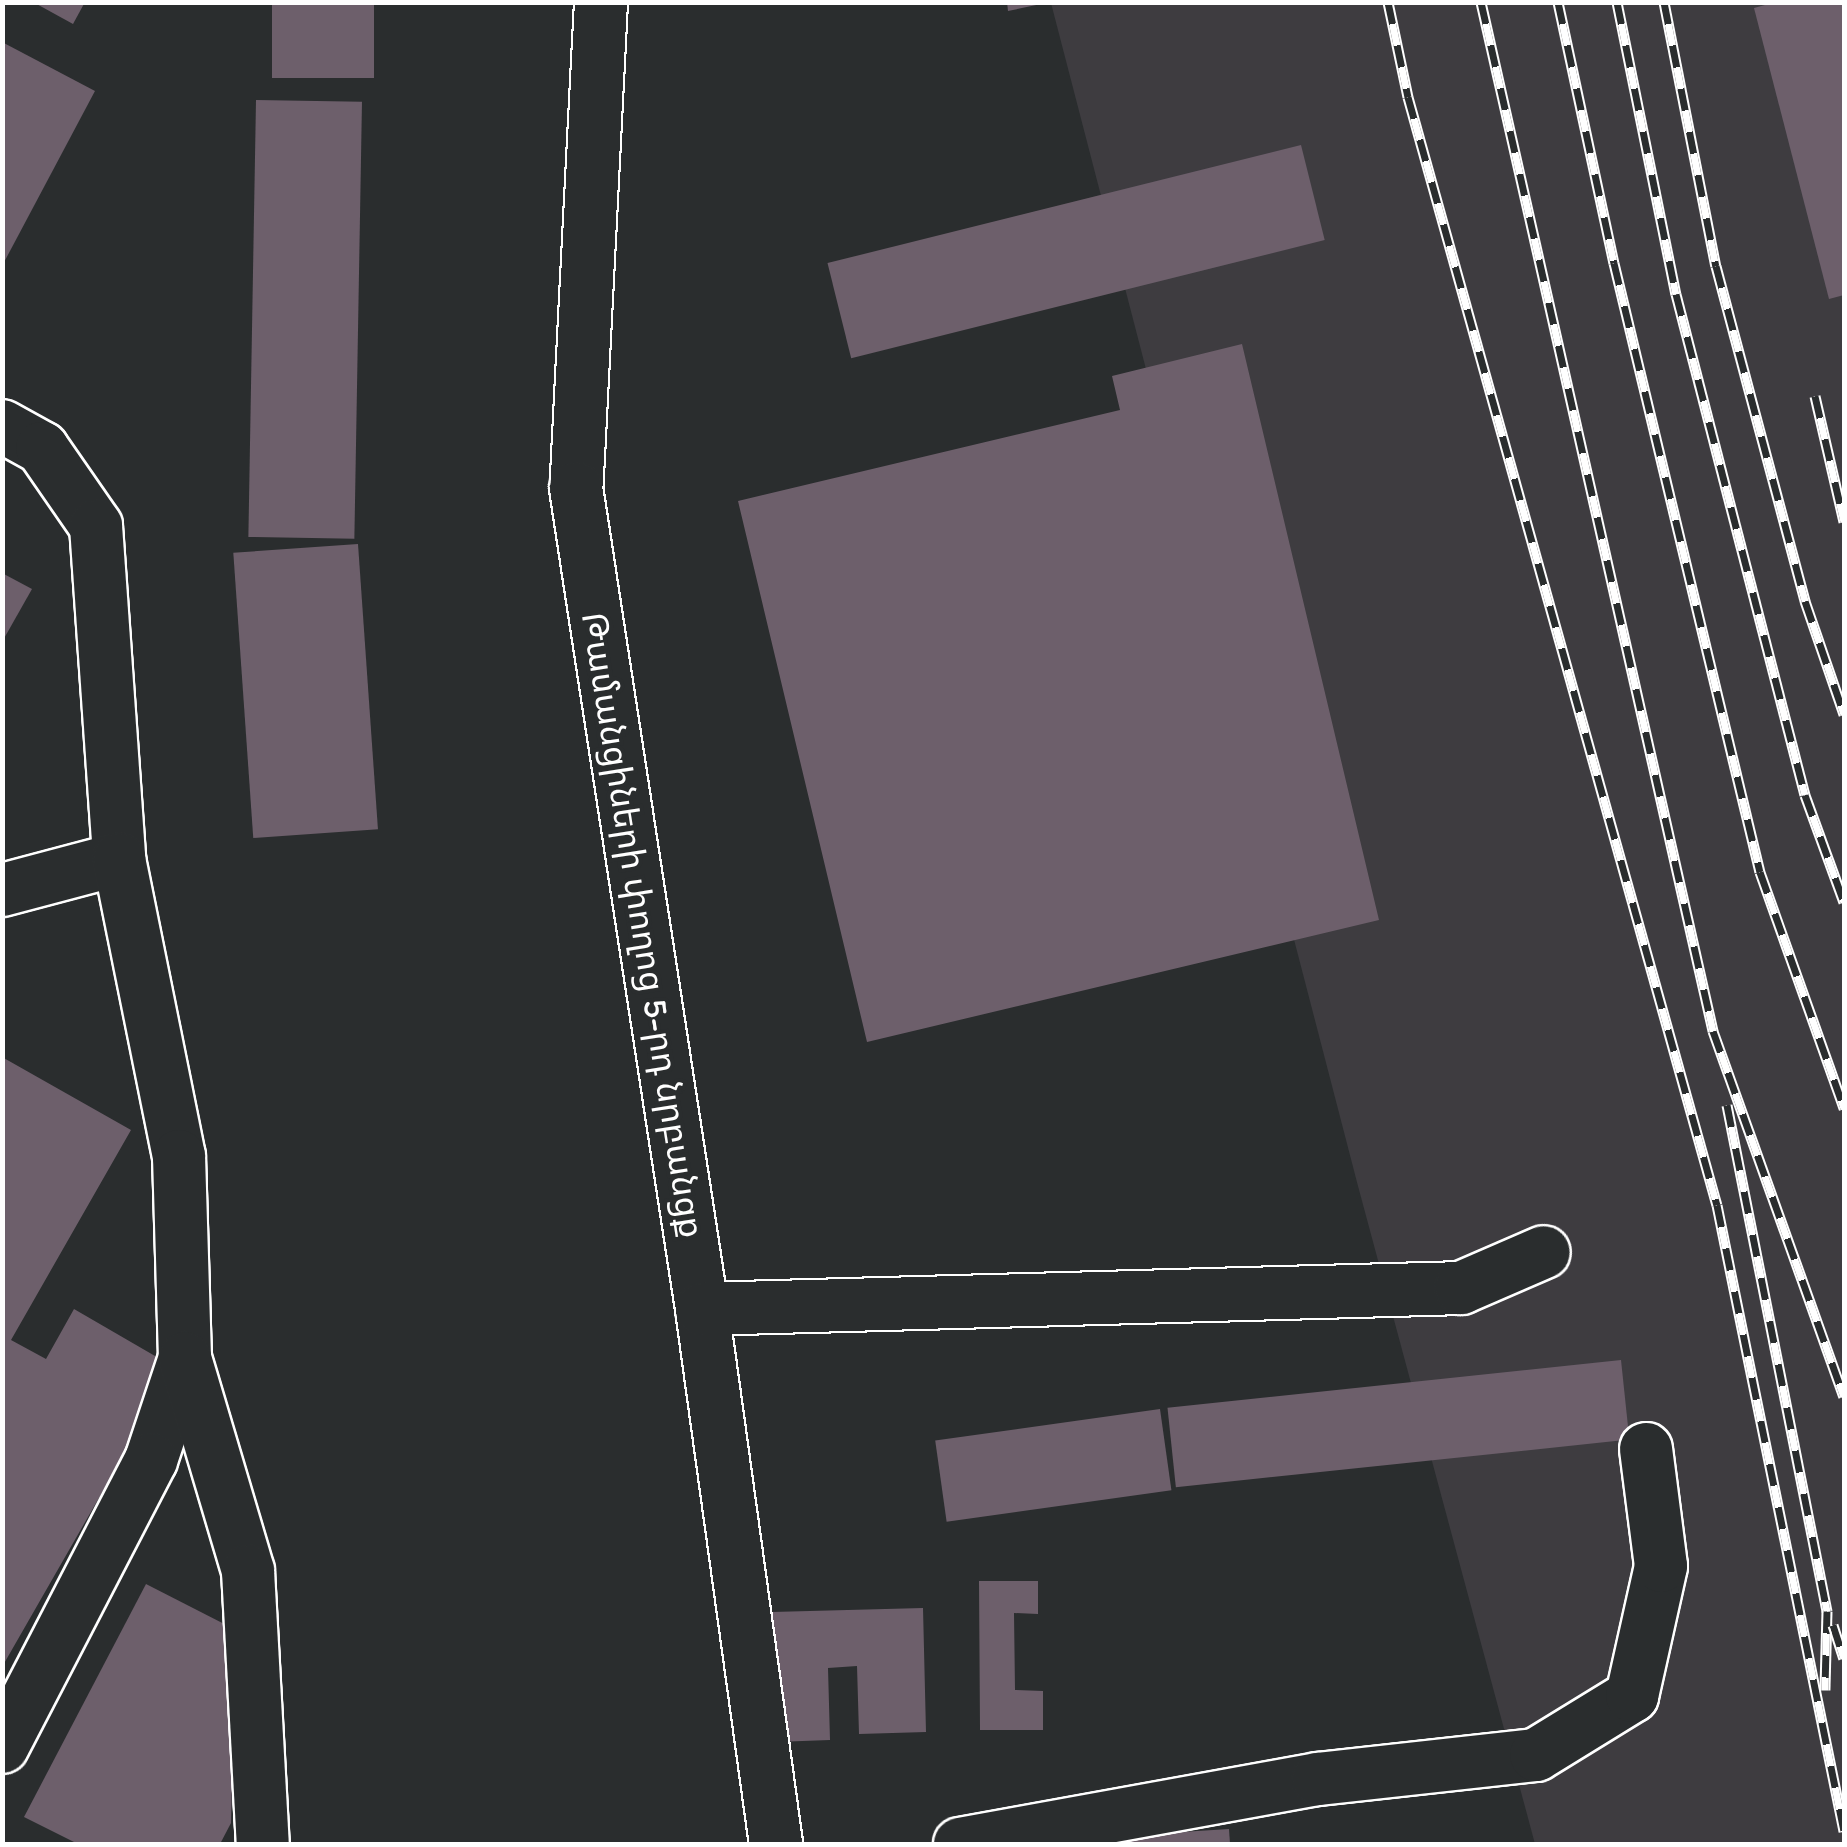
<!DOCTYPE html>
<html>
<head>
<meta charset="utf-8">
<style>
  body { margin:0 }
  #map { position:relative; width:1847px; height:1847px; overflow:hidden; background:#2a2d2e; font-family:Itim,"Noto Sans Armenian",sans-serif }
  div>[style] { position:absolute }
  .built>* { inset:0; background:#3e3c40 }
  .building>* { inset:0; background:#6d5f6b; transform-origin:0 0 }
  .roads { filter:drop-shadow(2px 0 #fff) drop-shadow(-2px 0 #fff) drop-shadow(0 2px #fff) drop-shadow(0 -2px #fff) }
  .minor>* { height:52px; margin:-26px; padding:0 26px; transform-origin:26px; border-radius:26px; background:#2a2d2e }
  .rail>* { height:11px; margin-top:-5.5px; transform-origin:0; background:repeating-linear-gradient(90deg,#2a2d2e 0 22px,#fff 0 44px); box-sizing:border-box; border-block:2px solid #fff }
  span { translate:-50% -50%; white-space:nowrap; text-align:center; line-height:1.15; -webkit-text-stroke:8px #2a2d2e; paint-order:stroke }
  .street-label { font-size:35px; color:#fff }
  .frame { position:absolute; inset:0; border:5px solid #fff; pointer-events:none }
</style>
</head>
<body>
<div id="map">
  <div class="built">
    <i style="clip-path:polygon(1051px 3px,1844px 3px,1844px 1844px,1535px 1844px,1358px 1186px)"></i>
  </div>
  <div class="building">
    <i style="clip-path:polygon(33px 2px,85px 2px,73px 24px)"></i>
    <i style="left:272px;top:2px;width:102px;height:76px"></i>
    <i style="clip-path:polygon(1007px 2px,1040px 2px,1041px 4px,1008px 11px)"></i>
    <i style="clip-path:polygon(1776px 2px,1844px 2px,1844px 295px,1829px 299px,1754px 8px)"></i>
    <i style="clip-path:polygon(2px 42px,95px 91px,2px 266px)"></i>
    <i style="left:256px;top:100px;width:106px;height:437px;rotate:1deg"></i>
    <i style="left:1301px;top:145px;width:98px;height:488px;rotate:76deg"></i>
    <i style="clip-path:polygon(1242px 344px,1379px 920px,867px 1042px,738px 501px,1120px 410px,1112px 376px)"></i>
    <i style="left:358px;top:544px;width:286px;height:125px;rotate:86deg"></i>
    <i style="clip-path:polygon(2px 573px,32px 589px,2px 642px)"></i>
    <i style="clip-path:polygon(2px 1057px,131px 1130px,11px 1340px,46px 1359px,74px 1309px,174px 1367px,2px 1667px)"></i>
    <i style="left:1621px;top:1360px;width:80px;height:456px;rotate:84deg"></i>
    <i style="left:1160px;top:1409px;width:82px;height:227px;rotate:82deg"></i>
    <i style="clip-path:polygon(979px 1581px,1038px 1581px,1038px 1614px,1014px 1613px,1015px 1690px,1043px 1691px,1043px 1730px,980px 1730px)"></i>
    <i style="clip-path:polygon(146px 1584px,236px 1630px,231px 1823px,220px 1844px,78px 1844px,24px 1817px)"></i>
    <i style="clip-path:polygon(923px 1608px,926px 1732px,859px 1734px,857px 1666px,828px 1668px,830px 1740px,775px 1742px,772px 1612px)"></i>
    <i style="clip-path:polygon(1229px 1829px,1230px 1844px,1119px 1844px,1118px 1836px)"></i>
  </div>
  <div class="roads">
    <div class="minor">
      <i style="left:601px;top:2px;width:487px;rotate:92.9deg"></i>
      <i style="left:576px;top:488px;width:831px;rotate:81.27deg"></i>
      <i style="left:702px;top:1309px;width:540px;rotate:82.12deg"></i>
      <i style="left:2px;top:426px;width:46px;rotate:28.8deg"></i>
      <i style="left:42px;top:448px;width:95px;rotate:55.3deg"></i>
      <i style="left:96px;top:526px;width:334px;rotate:86deg"></i>
      <i style="left:2px;top:890px;width:121px;rotate:-14.8deg"></i>
      <i style="left:119px;top:859px;width:303px;rotate:78.6deg"></i>
      <i style="left:179px;top:1156px;width:202px;rotate:88.3deg"></i>
      <i style="left:185px;top:1358px;width:108px;rotate:108.4deg"></i>
      <i style="left:151px;top:1460px;width:323px;rotate:117.4deg"></i>
      <i style="left:702px;top:1309px;width:759px;rotate:-1.58deg"></i>
      <i style="left:1461px;top:1288px;width:90px;rotate:-23.4deg"></i>
      <i style="left:185px;top:1358px;width:222px;rotate:73.5deg"></i>
      <i style="left:248px;top:1571px;width:273px;rotate:86.9deg"></i>
      <i style="left:960px;top:1844px;width:364px;rotate:-10.3deg"></i>
      <i style="left:1318px;top:1779px;width:219px;rotate:-6.3deg"></i>
      <i style="left:1536px;top:1755px;width:113px;rotate:-31.6deg"></i>
      <i style="left:1632px;top:1696px;width:133px;rotate:-77.4deg"></i>
      <i style="left:1661px;top:1566px;width:118px;rotate:-97.3deg"></i>
    </div>
  </div>
  <div class="rail">
    <i style="left:1388px;top:2px;width:97px;rotate:78.1deg"></i>
    <i style="left:1408px;top:97px;width:1150px;rotate:74.42deg"></i>
    <i style="left:1717px;top:1205px;width:639px;rotate:78.53deg"></i>
    <i style="left:1481px;top:2px;width:1055px;rotate:77.29deg"></i>
    <i style="left:1713px;top:1031px;width:388px;rotate:70.3deg"></i>
    <i style="left:1558px;top:2px;width:267px;rotate:77.9deg"></i>
    <i style="left:1614px;top:263px;width:626px;rotate:76.52deg"></i>
    <i style="left:1760px;top:872px;width:251px;rotate:70.4deg"></i>
    <i style="left:1617px;top:2px;width:298px;rotate:78.6deg"></i>
    <i style="left:1676px;top:294px;width:517px;rotate:75.56deg"></i>
    <i style="left:1805px;top:795px;width:114px;rotate:70deg"></i>
    <i style="left:1664px;top:2px;width:269px;rotate:78.9deg"></i>
    <i style="left:1716px;top:266px;width:347px;rotate:75.1deg"></i>
    <i style="left:1805px;top:601px;width:120px;rotate:71deg"></i>
    <i style="left:1815px;top:396px;width:129px;rotate:77deg"></i>
    <i style="left:1727px;top:1105px;width:516px;rotate:78.82deg"></i>
    <i style="left:1827px;top:1611px;width:79px;rotate:91.5deg"></i>
    <i style="left:1833px;top:1625px;width:35px;rotate:72deg"></i>
  </div>
  <div class="street-label">
    <span style="left:643px;top:925px;rotate:81deg">Թամանցիների փողոց 5-րդ նրբանցք</span>
  </div>
  <div class="frame"></div>
</div>
</body>
</html>
